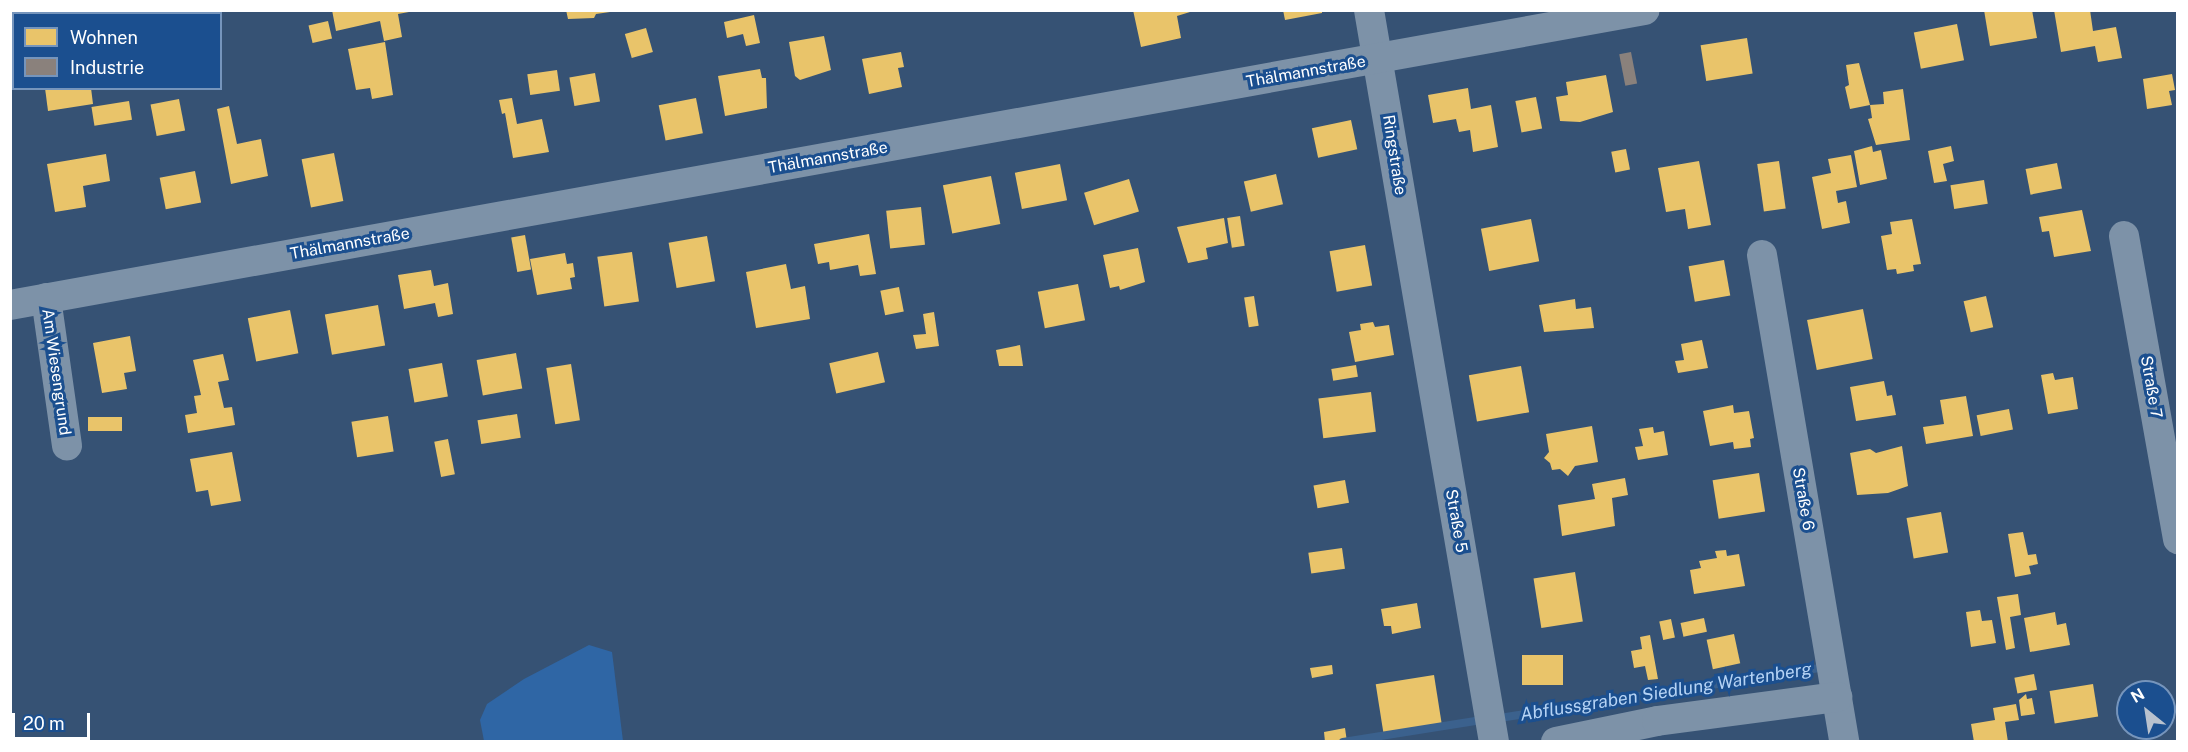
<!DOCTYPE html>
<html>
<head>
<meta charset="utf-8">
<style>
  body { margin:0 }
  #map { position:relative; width:2188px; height:752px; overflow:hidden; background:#365274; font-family:"Public Sans",sans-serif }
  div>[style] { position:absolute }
  .green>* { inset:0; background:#2f66a5 }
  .homes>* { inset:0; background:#e9c46a; transform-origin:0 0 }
  .industry>* { inset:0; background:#8a817c; transform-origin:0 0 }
  .stream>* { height:8px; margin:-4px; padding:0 4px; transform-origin:4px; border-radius:4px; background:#3b618d }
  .minor>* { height:30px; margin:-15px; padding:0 15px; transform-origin:15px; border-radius:15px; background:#7d92a8 }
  span { translate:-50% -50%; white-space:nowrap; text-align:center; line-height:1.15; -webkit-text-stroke:6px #1b4f8f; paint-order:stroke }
  .street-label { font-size:16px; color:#fff }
  .water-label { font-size:18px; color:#b5d3f5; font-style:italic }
  .frame { position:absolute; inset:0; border:12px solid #fff; pointer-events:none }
  .legend { position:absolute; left:12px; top:12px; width:210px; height:78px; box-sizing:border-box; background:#1b4f8f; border:2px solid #7695bc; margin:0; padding:8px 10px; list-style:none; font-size:18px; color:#fff }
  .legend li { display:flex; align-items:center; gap:12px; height:30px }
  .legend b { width:30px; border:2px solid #7695bc }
  .north { position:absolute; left:2116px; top:680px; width:60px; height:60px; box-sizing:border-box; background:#1b4f8f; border:2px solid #7695bc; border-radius:50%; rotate:330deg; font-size:16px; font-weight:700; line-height:24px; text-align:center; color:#fff }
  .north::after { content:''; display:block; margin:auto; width:21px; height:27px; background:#b9c2ce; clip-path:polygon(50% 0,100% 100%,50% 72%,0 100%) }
  .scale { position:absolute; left:12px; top:713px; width:78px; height:27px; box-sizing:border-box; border:3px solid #fff; border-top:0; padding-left:8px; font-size:18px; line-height:21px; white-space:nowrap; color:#fff; -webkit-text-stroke:4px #1b4f8f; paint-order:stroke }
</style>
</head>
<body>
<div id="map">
  <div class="green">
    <i style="clip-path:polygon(589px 645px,612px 652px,623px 741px,484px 741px,480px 720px,487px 704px,524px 679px)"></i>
  </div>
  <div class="homes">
    <i style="clip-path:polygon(332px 10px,409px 10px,409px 12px,398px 14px,402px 37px,384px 41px,380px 21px,336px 31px)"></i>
    <i style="clip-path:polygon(566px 10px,610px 10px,610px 12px,596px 14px,594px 18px,568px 19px)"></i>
    <i style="clip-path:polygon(1133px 10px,1190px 10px,1190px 12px,1177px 16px,1181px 38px,1141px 47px)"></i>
    <i style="clip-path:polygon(1283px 10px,1322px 10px,1322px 13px,1285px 20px)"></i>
    <i style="clip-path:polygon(1984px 10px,2032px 10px,2037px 38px,1990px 46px)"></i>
    <i style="clip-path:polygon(2054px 10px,2090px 10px,2093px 31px,2116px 27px,2122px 58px,2098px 62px,2095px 46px,2061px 52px)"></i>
    <i style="clip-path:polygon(754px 15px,760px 43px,746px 46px,743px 34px,727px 38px,724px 22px)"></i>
    <i style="left:328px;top:21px;width:18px;height:20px;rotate:77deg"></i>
    <i style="left:1957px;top:24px;width:37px;height:44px;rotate:79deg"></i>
    <i style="left:646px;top:28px;width:25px;height:22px;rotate:74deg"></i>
    <i style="clip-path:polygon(824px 36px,831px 70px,800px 80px,795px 76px,789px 42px)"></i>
    <i style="left:1747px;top:38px;width:36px;height:47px;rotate:81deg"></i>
    <i style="clip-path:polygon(385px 42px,393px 95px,372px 99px,370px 88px,356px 90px,348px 49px)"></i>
    <i style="clip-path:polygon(901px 52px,904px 67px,898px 68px,902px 87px,869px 94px,862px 59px)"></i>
    <i style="clip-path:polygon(1859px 63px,1870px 105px,1850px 109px,1845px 87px,1849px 85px,1846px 65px)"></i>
    <i style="clip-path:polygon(760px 69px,762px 78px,766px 78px,767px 108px,725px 116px,718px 76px)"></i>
    <i style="left:557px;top:70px;width:21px;height:30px;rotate:82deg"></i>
    <i style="left:595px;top:73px;width:29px;height:26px;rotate:80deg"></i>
    <i style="clip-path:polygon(2172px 74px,2175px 90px,2169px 91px,2172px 105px,2147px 109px,2143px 79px)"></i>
    <i style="clip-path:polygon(1606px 75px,1613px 112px,1580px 122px,1560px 121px,1556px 97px,1568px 95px,1566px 82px)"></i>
    <i style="clip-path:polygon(45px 88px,91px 88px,93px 104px,48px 111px)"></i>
    <i style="clip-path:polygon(1468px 88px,1471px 109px,1491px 105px,1498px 147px,1473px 152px,1470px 130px,1459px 132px,1456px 119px,1433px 123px,1428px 95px)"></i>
    <i style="clip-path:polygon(1903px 89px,1910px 140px,1876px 145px,1868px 119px,1872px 118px,1870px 105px,1884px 104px,1883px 92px)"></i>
    <i style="left:1536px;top:97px;width:32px;height:21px;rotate:79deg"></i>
    <i style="clip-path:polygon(512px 98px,517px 124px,542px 119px,549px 152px,513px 158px,505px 113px,502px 114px,499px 100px)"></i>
    <i style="left:696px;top:98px;width:36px;height:38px;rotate:79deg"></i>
    <i style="left:179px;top:99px;width:32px;height:29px;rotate:79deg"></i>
    <i style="left:129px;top:101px;width:19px;height:38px;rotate:81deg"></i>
    <i style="clip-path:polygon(229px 106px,237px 144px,261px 139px,268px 176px,231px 184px,217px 109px)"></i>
    <i style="left:1351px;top:120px;width:30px;height:40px;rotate:78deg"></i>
    <i style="clip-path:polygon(1872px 146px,1873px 152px,1881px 150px,1887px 179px,1860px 185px,1854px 151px)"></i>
    <i style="clip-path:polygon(1951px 146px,1954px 161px,1943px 164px,1947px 181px,1934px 183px,1928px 151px)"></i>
    <i style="left:1626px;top:149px;width:21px;height:15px;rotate:79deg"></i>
    <i style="left:334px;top:153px;width:49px;height:33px;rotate:79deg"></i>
    <i style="clip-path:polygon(106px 154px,110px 181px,83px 186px,86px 207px,55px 212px,47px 164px)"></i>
    <i style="clip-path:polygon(1851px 155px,1857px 187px,1836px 191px,1838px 203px,1846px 201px,1850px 223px,1822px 229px,1812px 177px,1831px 173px,1828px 159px)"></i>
    <i style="clip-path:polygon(1699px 161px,1711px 225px,1688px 229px,1685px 209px,1666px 212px,1658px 168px)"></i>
    <i style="left:1779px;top:161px;width:48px;height:22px;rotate:82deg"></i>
    <i style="left:2057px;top:163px;width:26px;height:32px;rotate:79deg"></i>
    <i style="left:1060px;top:164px;width:37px;height:46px;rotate:79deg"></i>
    <i style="left:195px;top:171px;width:32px;height:36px;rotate:79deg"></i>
    <i style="left:1276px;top:174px;width:31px;height:33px;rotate:77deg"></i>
    <i style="left:991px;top:176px;width:49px;height:49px;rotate:79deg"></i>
    <i style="left:1129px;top:179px;width:34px;height:47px;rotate:73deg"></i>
    <i style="left:1984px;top:180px;width:24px;height:34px;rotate:81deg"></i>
    <i style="left:921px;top:207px;width:38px;height:35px;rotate:84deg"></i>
    <i style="clip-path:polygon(2082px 210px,2091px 251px,2054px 257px,2049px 231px,2042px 232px,2039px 217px)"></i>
    <i style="left:1240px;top:216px;width:30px;height:13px;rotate:81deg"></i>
    <i style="clip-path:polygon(1224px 218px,1228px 243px,1206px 248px,1208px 259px,1188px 263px,1177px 227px)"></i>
    <i style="left:1531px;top:219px;width:43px;height:51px;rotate:79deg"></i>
    <i style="clip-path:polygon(1912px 219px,1921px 264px,1913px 265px,1914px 271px,1897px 274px,1896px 269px,1887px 270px,1881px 236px,1892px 234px,1890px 222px)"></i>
    <i style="clip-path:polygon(869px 234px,876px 274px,860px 276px,858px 265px,830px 270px,829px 262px,818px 264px,814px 244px)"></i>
    <i style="left:525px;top:235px;width:35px;height:14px;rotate:80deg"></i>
    <i style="left:707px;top:236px;width:46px;height:39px;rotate:80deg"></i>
    <i style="left:1365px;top:245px;width:41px;height:36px;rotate:80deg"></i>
    <i style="clip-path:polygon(1138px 248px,1145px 282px,1120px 290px,1119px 286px,1110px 288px,1103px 255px)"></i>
    <i style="left:632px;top:252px;width:50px;height:35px;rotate:82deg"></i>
    <i style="clip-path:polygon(565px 253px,567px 264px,573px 263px,575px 277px,570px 278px,572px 289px,537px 295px,530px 259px)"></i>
    <i style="left:1724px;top:260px;width:36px;height:36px;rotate:80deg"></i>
    <i style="clip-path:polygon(786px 264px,791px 289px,805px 286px,810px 319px,756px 328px,746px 272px)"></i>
    <i style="clip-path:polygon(431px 270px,434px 286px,448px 283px,453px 314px,438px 317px,435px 303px,404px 309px,398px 275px)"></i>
    <i style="left:1078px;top:284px;width:37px;height:41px;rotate:79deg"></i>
    <i style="left:899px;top:287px;width:25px;height:19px;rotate:79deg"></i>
    <i style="left:1254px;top:296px;width:30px;height:10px;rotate:81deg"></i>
    <i style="left:1986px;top:296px;width:32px;height:23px;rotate:77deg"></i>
    <i style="clip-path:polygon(1575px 299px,1576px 309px,1591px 307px,1594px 328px,1544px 332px,1539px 305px)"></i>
    <i style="left:378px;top:305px;width:41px;height:54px;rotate:80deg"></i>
    <i style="left:1863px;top:309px;width:51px;height:57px;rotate:79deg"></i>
    <i style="left:290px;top:310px;width:44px;height:43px;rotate:79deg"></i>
    <i style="clip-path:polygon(934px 312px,939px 346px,916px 349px,913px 335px,926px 334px,923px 314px)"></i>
    <i style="clip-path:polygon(1373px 322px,1375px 327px,1389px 325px,1394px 355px,1355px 362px,1349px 332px,1361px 330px,1360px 324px)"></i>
    <i style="clip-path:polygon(130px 336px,136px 371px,124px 373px,127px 389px,102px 393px,93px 343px)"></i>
    <i style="clip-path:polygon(1702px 340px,1708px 368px,1678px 373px,1675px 361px,1684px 360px,1681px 344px)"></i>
    <i style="clip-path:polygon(1020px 345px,1023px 366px,999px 366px,996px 350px)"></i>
    <i style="left:878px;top:352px;width:31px;height:50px;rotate:77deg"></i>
    <i style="left:516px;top:353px;width:36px;height:40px;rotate:80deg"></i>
    <i style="clip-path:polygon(223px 354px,229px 380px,218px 382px,224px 408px,232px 407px,235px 425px,188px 433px,185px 415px,197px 413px,194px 396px,201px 395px,193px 360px)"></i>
    <i style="left:442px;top:363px;width:34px;height:34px;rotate:80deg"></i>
    <i style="left:571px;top:364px;width:57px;height:25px;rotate:81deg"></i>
    <i style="left:1356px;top:365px;width:12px;height:25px;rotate:81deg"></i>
    <i style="left:1521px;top:366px;width:47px;height:53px;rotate:80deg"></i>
    <i style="clip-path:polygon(2053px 373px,2055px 380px,2073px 377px,2078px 409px,2048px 414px,2041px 375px)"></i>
    <i style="clip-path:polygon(1884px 381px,1887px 396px,1892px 395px,1896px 415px,1856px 421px,1850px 387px)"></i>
    <i style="left:1371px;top:392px;width:40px;height:53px;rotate:83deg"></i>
    <i style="clip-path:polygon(1966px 396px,1973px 436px,1926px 444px,1923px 427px,1944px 424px,1940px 400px)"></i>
    <i style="clip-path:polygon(1733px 405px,1734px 413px,1749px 411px,1754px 438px,1750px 439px,1751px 447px,1734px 449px,1733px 442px,1710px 446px,1703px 411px)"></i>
    <i style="left:2009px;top:409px;width:21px;height:33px;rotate:79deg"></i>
    <i style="left:517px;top:414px;width:24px;height:40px;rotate:81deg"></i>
    <i style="left:388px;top:416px;width:36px;height:37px;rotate:81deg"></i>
    <i style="left:122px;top:417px;width:14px;height:34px;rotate:90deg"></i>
    <i style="clip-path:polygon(1592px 426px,1598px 462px,1575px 466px,1568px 476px,1560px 469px,1552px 470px,1550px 463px,1544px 458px,1549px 452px,1546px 434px)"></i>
    <i style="clip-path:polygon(1653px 427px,1654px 433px,1664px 431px,1668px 455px,1638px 460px,1635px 447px,1643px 446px,1639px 429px)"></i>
    <i style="left:448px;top:439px;width:36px;height:14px;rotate:79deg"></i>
    <i style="clip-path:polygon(1902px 446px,1908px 486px,1888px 493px,1857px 495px,1850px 453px,1870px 449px,1876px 453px)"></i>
    <i style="clip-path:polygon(232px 452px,241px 501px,211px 506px,208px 490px,196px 492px,190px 459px)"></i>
    <i style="left:1759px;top:473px;width:39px;height:47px;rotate:81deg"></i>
    <i style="clip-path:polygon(1625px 478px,1628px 495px,1612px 498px,1615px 526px,1562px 536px,1558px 505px,1595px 499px,1592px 484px)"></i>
    <i style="left:1345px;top:480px;width:23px;height:32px;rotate:80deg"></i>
    <i style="left:1941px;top:512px;width:41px;height:35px;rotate:80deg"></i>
    <i style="clip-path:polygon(2023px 532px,2028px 555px,2036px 554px,2038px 564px,2029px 566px,2031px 574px,2015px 577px,2008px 534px)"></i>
    <i style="left:1342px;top:548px;width:21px;height:34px;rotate:82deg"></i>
    <i style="clip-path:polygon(1726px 550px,1727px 556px,1739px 554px,1745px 586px,1694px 594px,1690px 570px,1701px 568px,1699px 561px,1717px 558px,1715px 551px)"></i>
    <i style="left:1575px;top:572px;width:50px;height:42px;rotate:81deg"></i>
    <i style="clip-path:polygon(2018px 594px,2021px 615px,2010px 617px,2015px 648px,2006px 650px,1997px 597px)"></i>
    <i style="clip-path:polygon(1417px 603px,1421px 628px,1392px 634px,1391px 626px,1384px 626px,1381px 609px)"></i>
    <i style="clip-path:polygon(1980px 610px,1982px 621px,1992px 620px,1996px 643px,1971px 647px,1966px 612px)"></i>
    <i style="clip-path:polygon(2055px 612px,2057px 625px,2066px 623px,2070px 645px,2030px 652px,2024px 618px)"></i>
    <i style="left:1704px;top:618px;width:14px;height:24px;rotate:78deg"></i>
    <i style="left:1671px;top:619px;width:19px;height:12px;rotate:78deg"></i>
    <i style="left:1734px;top:634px;width:30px;height:28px;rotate:78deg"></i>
    <i style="clip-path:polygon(1650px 635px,1658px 679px,1648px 680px,1645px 666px,1634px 668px,1631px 651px,1642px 649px,1640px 637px)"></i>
    <i style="left:1563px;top:655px;width:30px;height:41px;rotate:90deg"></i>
    <i style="clip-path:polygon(1332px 665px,1333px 674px,1312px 678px,1310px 668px)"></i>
    <i style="left:2034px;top:674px;width:16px;height:20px;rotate:79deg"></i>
    <i style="left:1434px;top:675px;width:49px;height:59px;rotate:81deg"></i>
    <i style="left:2093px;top:684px;width:33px;height:44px;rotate:81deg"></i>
    <i style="clip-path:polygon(2026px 694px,2027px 699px,2032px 698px,2035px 714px,2021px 716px,2019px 700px)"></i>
    <i style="clip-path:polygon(2016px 704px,2019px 720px,2005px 722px,2008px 742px,1974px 742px,1971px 724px,1995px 720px,1993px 708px)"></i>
    <i style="clip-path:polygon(1345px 728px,1347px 742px,1325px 742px,1324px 732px)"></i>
  </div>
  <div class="industry">
    <i style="left:1631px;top:52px;width:32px;height:12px;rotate:79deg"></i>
  </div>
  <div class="stream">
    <i style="left:1506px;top:717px;width:322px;rotate:-8.9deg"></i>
    <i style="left:1343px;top:742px;width:134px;rotate:-9deg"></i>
  </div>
  <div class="minor">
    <i style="left:1369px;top:10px;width:743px;rotate:80.31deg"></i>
    <i style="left:2124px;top:236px;width:308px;rotate:79.9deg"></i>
    <i style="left:1762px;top:255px;width:494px;rotate:80.4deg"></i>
    <i style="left:46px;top:298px;width:149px;rotate:81.9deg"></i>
    <i style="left:10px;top:305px;width:1661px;rotate:-10.23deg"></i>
    <i style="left:1556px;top:742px;width:103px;rotate:-11.7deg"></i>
    <i style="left:1657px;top:721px;width:182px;rotate:-7.6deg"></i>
  </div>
  <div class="street-label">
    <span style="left:1306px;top:72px;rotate:-10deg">Thälmannstraße</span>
    <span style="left:1394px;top:155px;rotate:81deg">Ringstraße</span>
    <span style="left:828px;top:158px;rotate:-10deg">Thälmannstraße</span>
    <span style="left:350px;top:244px;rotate:-10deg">Thälmannstraße</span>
    <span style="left:56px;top:372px;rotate:82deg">Am Wiesengrund</span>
    <span style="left:2151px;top:387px;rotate:80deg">Straße 7</span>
    <span style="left:1803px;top:499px;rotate:80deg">Straße 6</span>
    <span style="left:1456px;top:521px;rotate:80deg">Straße 5</span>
  </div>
  <div class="water-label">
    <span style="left:1666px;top:692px;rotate:-9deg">Abflussgraben Siedlung Wartenberg</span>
  </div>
  <div class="frame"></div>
  <ul class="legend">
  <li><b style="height:16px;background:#e9c46a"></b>Wohnen</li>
  <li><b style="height:16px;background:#8a817c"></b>Industrie</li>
  </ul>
  <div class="north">N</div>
  <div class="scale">20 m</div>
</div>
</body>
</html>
